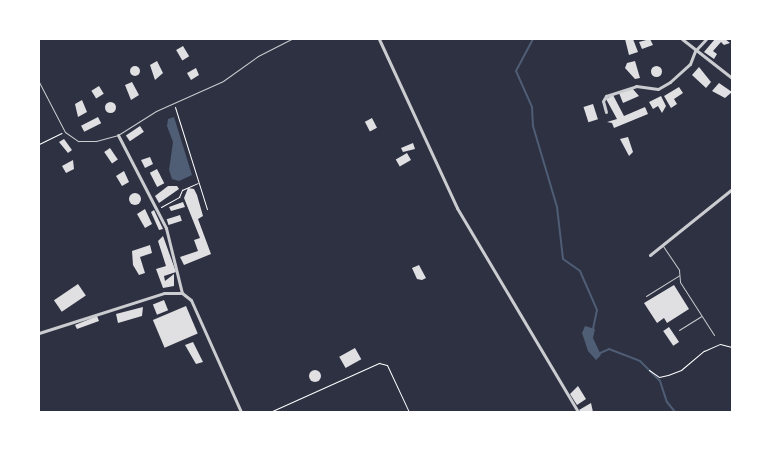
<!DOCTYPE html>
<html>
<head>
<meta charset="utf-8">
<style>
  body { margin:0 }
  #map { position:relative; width:771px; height:451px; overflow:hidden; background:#2d3142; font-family:Bitter,serif }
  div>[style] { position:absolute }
  .water>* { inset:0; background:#4f5d75 }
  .stream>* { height:2px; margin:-1px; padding:0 1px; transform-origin:1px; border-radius:1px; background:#4f5d75 }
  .building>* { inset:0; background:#e0e0e3; transform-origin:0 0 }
  .round { border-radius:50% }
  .path>* { height:1px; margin:-0.5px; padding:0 0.5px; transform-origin:0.5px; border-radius:0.5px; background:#fff }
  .service>* { height:1px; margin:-0.5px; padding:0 0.5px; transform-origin:0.5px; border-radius:0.5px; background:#caccd0 }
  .minor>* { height:3px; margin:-1.5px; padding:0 1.5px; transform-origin:1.5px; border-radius:1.5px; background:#caccd0 }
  span { translate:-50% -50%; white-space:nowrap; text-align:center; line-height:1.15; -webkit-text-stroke:4px #fff; paint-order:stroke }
  .frame { position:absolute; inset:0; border:40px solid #fff; pointer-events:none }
</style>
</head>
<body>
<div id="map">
  <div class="water">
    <i style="clip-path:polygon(174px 117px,192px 175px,179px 181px,172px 179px,169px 170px,173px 142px,167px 126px,168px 119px)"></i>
    <i style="clip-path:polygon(585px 326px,595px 329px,593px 338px,601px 355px,596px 360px,588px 351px,582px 333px)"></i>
  </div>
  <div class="stream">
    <i style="left:533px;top:39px;width:36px;rotate:118deg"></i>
    <i style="left:516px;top:71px;width:39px;rotate:66deg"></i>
    <i style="left:532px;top:107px;width:19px;rotate:87deg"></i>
    <i style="left:533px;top:126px;width:84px;rotate:73.5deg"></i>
    <i style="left:557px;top:207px;width:52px;rotate:83.4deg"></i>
    <i style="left:563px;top:259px;width:21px;rotate:35deg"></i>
    <i style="left:580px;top:271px;width:43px;rotate:66.4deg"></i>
    <i style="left:597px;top:310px;width:19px;rotate:102deg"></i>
    <i style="left:598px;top:354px;width:12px;rotate:-24deg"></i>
    <i style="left:609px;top:349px;width:33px;rotate:21deg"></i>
    <i style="left:640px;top:361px;width:28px;rotate:45deg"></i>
    <i style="left:660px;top:381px;width:22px;rotate:72deg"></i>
    <i style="left:667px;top:402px;width:13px;rotate:51deg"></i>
  </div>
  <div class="building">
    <i style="clip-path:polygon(625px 39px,633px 39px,638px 52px,629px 55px)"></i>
    <i style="clip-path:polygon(650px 39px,653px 45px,642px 49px,639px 42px)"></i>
    <i style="clip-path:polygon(715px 39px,725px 39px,730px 43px,724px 45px,721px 42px,713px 51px,717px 54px,714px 59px,704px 52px)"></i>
    <i style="left:183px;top:46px;width:12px;height:8px;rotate:59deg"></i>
    <i style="clip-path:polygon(157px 61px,163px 73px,155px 80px,150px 65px)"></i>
    <i style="clip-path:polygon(635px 61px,640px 78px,635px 79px,625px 68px,627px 63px)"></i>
    <i class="round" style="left:650.5px;top:65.5px;width:11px;height:11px"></i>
    <i class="round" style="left:130px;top:66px;width:10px;height:10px"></i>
    <i style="clip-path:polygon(699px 67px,711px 82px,706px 88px,692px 75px)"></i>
    <i style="clip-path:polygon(196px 68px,199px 75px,191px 80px,187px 73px)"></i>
    <i style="clip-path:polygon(132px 82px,139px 95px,131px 100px,125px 85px)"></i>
    <i style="clip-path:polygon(719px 83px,732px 92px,725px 98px,712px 91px)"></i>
    <i style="left:99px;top:86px;width:9px;height:9px;rotate:58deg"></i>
    <i style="clip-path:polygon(679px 87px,683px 93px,674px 99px,677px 104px,671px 108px,664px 96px)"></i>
    <i style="clip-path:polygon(632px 88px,639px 96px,623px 103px,619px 93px)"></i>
    <i style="clip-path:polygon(613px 95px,624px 116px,645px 107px,648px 114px,614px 128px,612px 123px,607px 122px,617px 119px,606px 99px)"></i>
    <i style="clip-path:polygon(661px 96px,666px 106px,662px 113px,658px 106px,653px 109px,649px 102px)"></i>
    <i style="clip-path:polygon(82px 100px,87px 112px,78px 117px,75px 104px)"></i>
    <i class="round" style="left:104.5px;top:101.5px;width:11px;height:11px"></i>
    <i style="left:593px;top:104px;width:16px;height:10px;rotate:72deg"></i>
    <i style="left:98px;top:117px;width:7px;height:19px;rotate:63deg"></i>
    <i style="left:372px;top:118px;width:11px;height:8px;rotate:63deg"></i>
    <i style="left:140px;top:126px;width:7px;height:17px;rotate:56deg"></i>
    <i style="clip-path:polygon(628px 137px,633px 152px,629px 156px,620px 139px)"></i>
    <i style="clip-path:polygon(64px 139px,72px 150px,68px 153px,59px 142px)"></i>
    <i style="clip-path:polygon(413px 143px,415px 149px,403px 152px,401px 148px)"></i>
    <i style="left:110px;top:148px;width:14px;height:7px;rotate:56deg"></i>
    <i style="left:407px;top:153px;width:8px;height:13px;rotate:60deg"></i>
    <i style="clip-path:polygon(150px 157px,153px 164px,145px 168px,141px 160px)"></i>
    <i style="clip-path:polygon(73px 160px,74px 169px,66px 173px,62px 166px)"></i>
    <i style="left:157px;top:169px;width:16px;height:8px;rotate:63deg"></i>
    <i style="clip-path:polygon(124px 171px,129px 182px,122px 186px,116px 176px)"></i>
    <i style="clip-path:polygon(168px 186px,177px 186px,179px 189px,159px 203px,155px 196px)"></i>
    <i style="clip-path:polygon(188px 188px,194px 189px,197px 195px,203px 216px,198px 219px,211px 254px,184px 265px,180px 257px,198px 251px,194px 240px,200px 238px,184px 198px)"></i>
    <i class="round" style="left:129px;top:193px;width:12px;height:12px"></i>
    <i style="clip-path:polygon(183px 202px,185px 207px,171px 211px,169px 207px)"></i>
    <i style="clip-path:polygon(145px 209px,152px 224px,145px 228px,137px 214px)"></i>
    <i style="clip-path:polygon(154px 210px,163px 229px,159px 230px,151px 212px)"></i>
    <i style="left:180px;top:215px;width:6px;height:14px;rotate:72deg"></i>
    <i style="clip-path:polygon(163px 236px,176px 272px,164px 276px,165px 281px,174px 274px,174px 286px,163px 288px,156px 269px,166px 266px,158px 241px)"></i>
    <i style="clip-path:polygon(150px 245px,152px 253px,140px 257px,145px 273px,139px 275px,133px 265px,132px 251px)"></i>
    <i style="clip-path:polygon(419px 265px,426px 278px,422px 280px,417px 279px,412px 268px)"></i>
    <i style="left:78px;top:284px;width:14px;height:29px;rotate:56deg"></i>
    <i style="clip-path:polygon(674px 285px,689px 309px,667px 323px,664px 318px,657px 323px,644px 303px)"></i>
    <i style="left:164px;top:300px;width:11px;height:12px;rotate:68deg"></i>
    <i style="left:186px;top:306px;width:30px;height:36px;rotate:67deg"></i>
    <i style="clip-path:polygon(143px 307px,142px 316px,118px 323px,116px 314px)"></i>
    <i style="clip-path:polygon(97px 316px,99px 321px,77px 329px,75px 325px)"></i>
    <i style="left:669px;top:327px;width:18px;height:7px;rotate:56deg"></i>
    <i style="clip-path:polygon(193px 342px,203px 362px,196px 364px,185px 345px)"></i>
    <i style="left:355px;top:348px;width:13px;height:18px;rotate:61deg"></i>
    <i class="round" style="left:309px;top:370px;width:12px;height:12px"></i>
    <i style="clip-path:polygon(578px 386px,586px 399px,577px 405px,570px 394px)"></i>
    <i style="clip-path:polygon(591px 403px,593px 412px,581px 412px,579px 410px)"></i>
  </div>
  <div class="path">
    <i style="left:175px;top:107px;width:107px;rotate:72.6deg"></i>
    <i style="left:39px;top:144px;width:25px;rotate:-26deg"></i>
    <i style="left:161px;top:207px;width:21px;rotate:-29deg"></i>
    <i style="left:179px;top:197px;width:8px;rotate:-67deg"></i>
    <i style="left:182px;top:190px;width:17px;rotate:-24deg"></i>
    <i style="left:649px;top:370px;width:12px;rotate:35deg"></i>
    <i style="left:659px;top:377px;width:9px;rotate:-13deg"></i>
    <i style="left:668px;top:375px;width:14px;rotate:-21deg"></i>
    <i style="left:681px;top:370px;width:30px;rotate:-40deg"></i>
    <i style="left:704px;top:351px;width:17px;rotate:-24deg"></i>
    <i style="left:720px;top:344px;width:12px;rotate:14deg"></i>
    <i style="left:270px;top:412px;width:120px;rotate:-24.2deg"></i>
    <i style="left:379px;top:363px;width:8px;rotate:14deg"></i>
    <i style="left:387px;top:365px;width:52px;rotate:64.9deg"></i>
  </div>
  <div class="service">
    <i style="left:39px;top:82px;width:56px;rotate:62.5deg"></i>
    <i style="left:65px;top:132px;width:16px;rotate:35deg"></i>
    <i style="left:78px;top:141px;width:18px"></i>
    <i style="left:96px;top:141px;width:23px;rotate:-15deg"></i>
    <i style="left:118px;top:135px;width:45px;rotate:-32.3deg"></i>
    <i style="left:156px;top:111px;width:73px;rotate:-24.1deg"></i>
    <i style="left:223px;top:81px;width:43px;rotate:-35.5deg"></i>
    <i style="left:258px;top:56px;width:38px;rotate:-27deg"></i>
    <i style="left:663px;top:246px;width:29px;rotate:56deg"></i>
    <i style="left:679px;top:270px;width:12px;rotate:85deg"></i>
    <i style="left:680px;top:282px;width:63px;rotate:57.3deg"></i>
    <i style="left:646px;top:296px;width:39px;rotate:-32deg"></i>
    <i style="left:679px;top:330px;width:26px;rotate:-32deg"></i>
  </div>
  <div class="minor">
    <i style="left:379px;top:39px;width:186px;rotate:65.2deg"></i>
    <i style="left:457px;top:208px;width:237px;rotate:59.3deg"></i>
    <i style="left:682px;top:39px;width:63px;rotate:38deg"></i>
    <i style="left:606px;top:112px;width:11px;rotate:-105deg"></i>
    <i style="left:603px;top:101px;width:6px;rotate:-59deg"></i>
    <i style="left:606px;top:96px;width:32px;rotate:-18deg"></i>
    <i style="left:636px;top:86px;width:22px;rotate:8deg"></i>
    <i style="left:658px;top:89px;width:14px;rotate:-30deg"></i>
    <i style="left:670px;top:82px;width:27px;rotate:-42deg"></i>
    <i style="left:690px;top:64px;width:14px;rotate:-69deg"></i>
    <i style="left:695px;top:51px;width:16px;rotate:-47deg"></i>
    <i style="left:118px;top:135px;width:105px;rotate:62.7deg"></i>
    <i style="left:166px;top:228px;width:67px;rotate:76.2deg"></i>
    <i style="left:650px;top:255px;width:105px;rotate:-38.8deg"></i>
    <i style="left:39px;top:333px;width:131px;rotate:-17.7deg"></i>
    <i style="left:164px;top:293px;width:18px"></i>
    <i style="left:182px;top:293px;width:11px;rotate:38deg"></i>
    <i style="left:191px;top:300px;width:123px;rotate:65.9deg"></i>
  </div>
  <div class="frame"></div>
</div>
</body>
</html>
